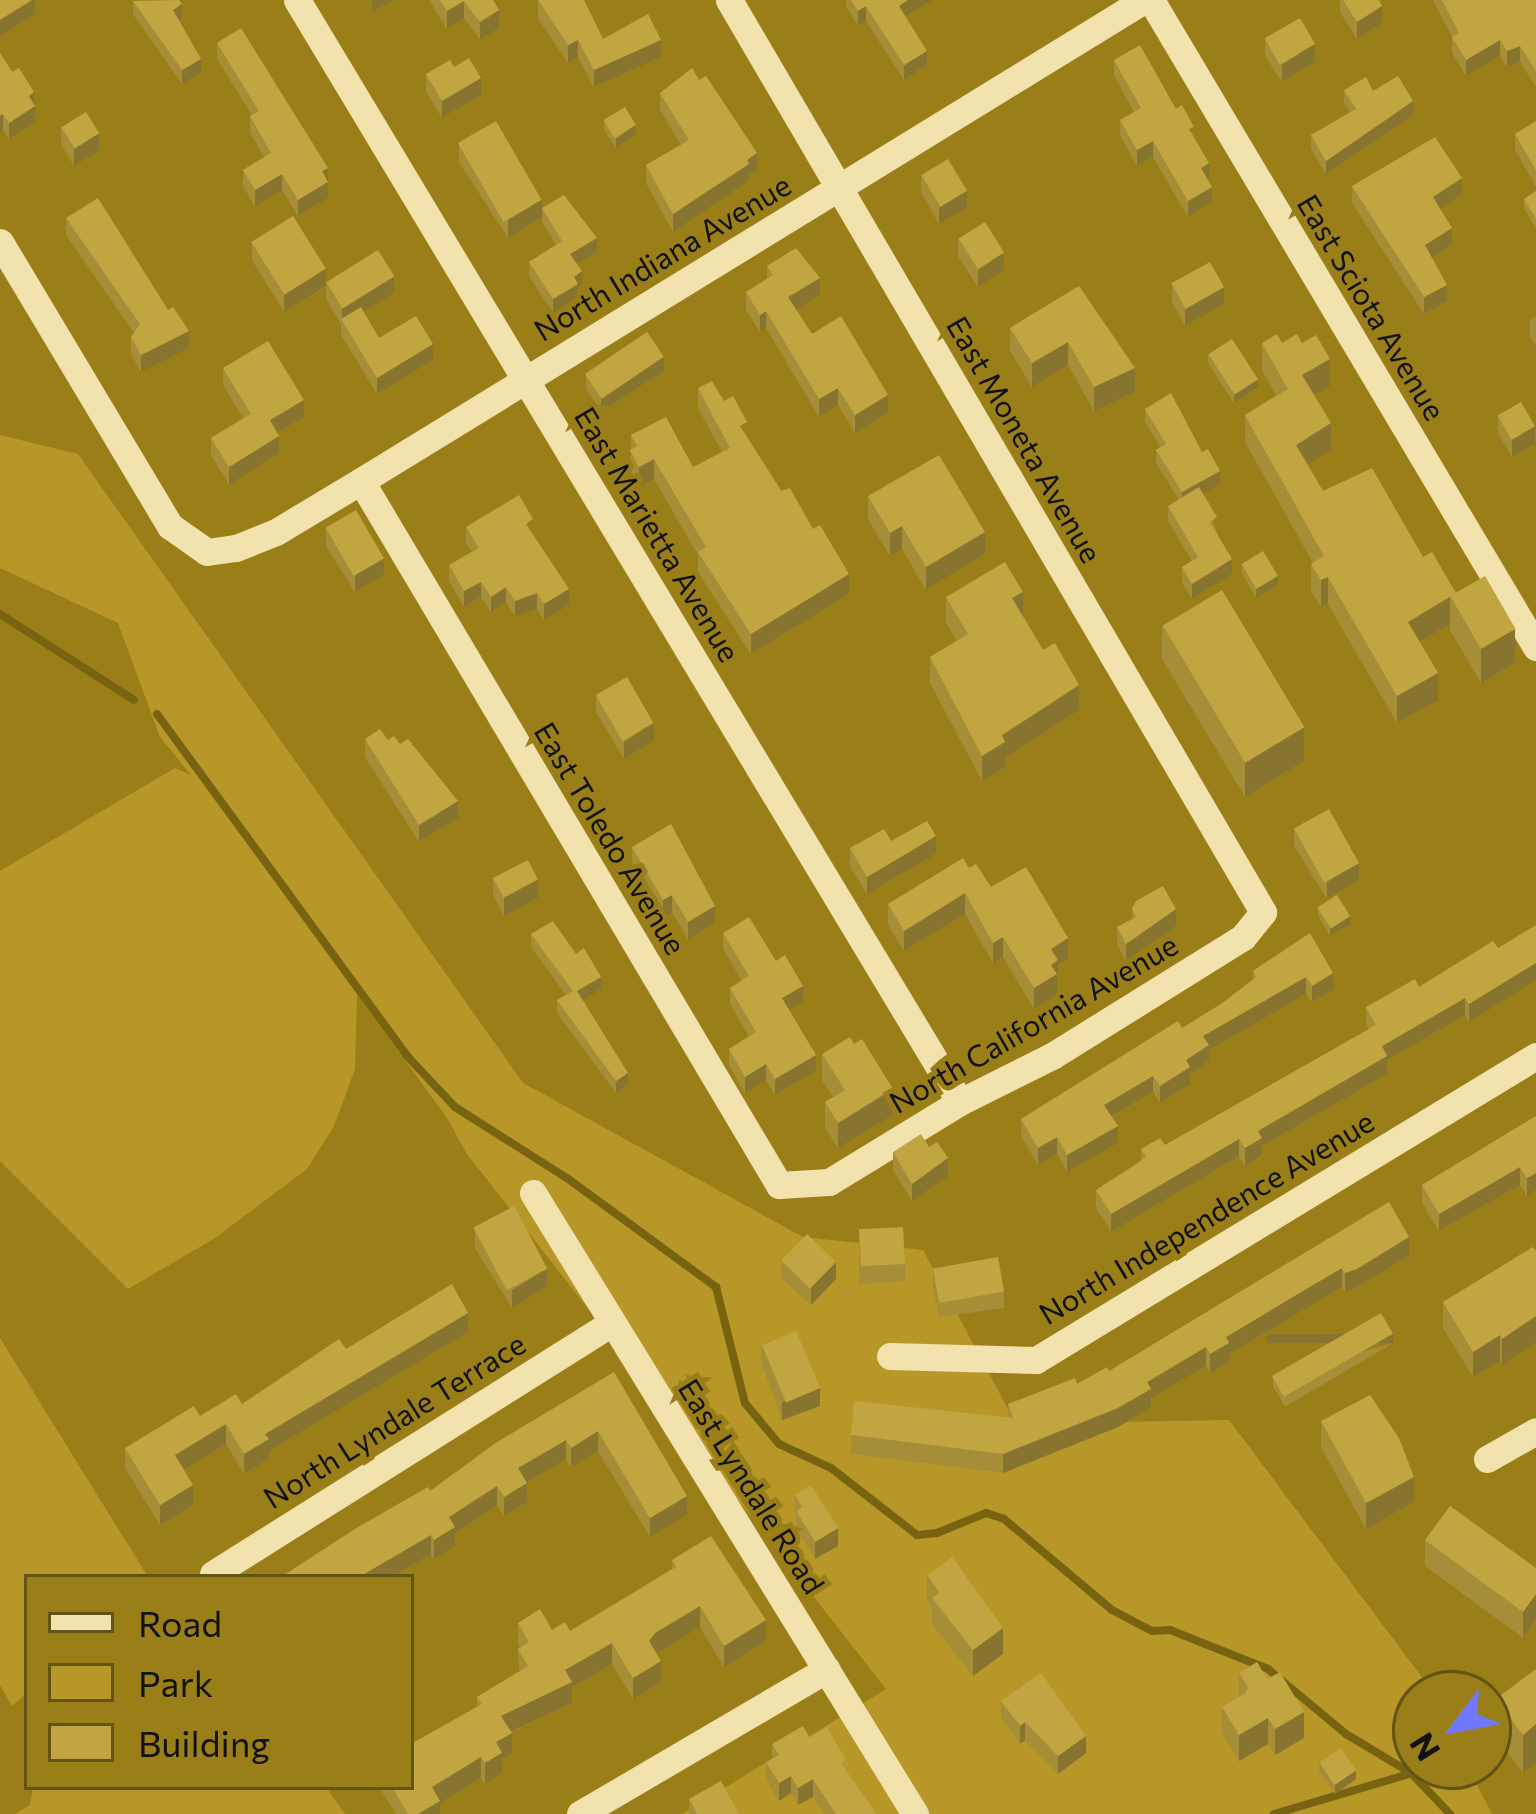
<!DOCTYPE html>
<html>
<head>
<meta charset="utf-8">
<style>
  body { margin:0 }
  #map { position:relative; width:1536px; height:1814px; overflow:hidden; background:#9a7f18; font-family:Commissioner,sans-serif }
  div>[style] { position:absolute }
  .green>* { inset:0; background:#b79728 }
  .stream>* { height:8px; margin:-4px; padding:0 4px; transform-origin:4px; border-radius:4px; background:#786310 }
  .minor>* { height:27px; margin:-13.5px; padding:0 13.5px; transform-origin:13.5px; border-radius:13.5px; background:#f2e2ae }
  .wall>* { inset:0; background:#a68e38 }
  .shaded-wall>* { inset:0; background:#87742e; transform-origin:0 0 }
  .building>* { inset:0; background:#c1a541; transform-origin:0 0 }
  span { translate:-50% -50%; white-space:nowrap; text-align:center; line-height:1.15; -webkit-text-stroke:10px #9a7f18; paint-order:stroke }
  .street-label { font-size:30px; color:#111 }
  .legend { position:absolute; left:24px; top:1574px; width:390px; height:216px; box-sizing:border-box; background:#9a7f18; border:3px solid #635315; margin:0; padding:15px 21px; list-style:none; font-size:36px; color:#111 }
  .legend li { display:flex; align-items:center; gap:24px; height:60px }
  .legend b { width:60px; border:3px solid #635315 }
  .north { position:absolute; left:1392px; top:1670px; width:120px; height:120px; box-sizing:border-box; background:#9a7f18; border:3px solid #635315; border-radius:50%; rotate:238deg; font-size:33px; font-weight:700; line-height:48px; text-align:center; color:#111 }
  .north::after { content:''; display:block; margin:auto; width:42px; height:54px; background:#6f78ff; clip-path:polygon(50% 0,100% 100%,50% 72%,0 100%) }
</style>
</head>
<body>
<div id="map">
  <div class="green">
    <i style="clip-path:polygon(0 435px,78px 454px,523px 1083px,803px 1237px,923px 1250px,1016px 1424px,1229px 1420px,1421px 1676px,1430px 1694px,1416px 1694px,1416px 1766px,1467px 1766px,1492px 1814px,682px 1814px,886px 1689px,467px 1154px,447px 1118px,357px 994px,355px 1069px,334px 1126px,307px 1169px,215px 1238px,128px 1289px,0 1161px,0 871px,175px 768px,191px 775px,160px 737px,118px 623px,0 568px)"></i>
    <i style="clip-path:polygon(0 1338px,148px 1577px,27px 1577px,27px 1693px,12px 1706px,0 1685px)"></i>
    <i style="clip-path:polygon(33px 1787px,326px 1787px,345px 1814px,15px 1814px,30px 1805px)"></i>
  </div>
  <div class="stream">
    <i style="left:0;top:614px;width:159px;rotate:32.7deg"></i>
    <i style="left:157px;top:714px;width:424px;rotate:53.8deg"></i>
    <i style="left:407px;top:1056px;width:70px;rotate:46.7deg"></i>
    <i style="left:455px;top:1107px;width:133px;rotate:32.4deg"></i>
    <i style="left:567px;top:1178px;width:185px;rotate:36.2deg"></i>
    <i style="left:716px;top:1287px;width:120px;rotate:76deg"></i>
    <i style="left:745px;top:1403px;width:53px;rotate:50.3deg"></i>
    <i style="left:779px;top:1444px;width:57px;rotate:24.8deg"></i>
    <i style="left:831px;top:1468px;width:109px;rotate:37.9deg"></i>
    <i style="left:917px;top:1535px;width:20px;rotate:-6deg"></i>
    <i style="left:937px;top:1533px;width:53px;rotate:-22.2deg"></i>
    <i style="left:986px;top:1513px;width:19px;rotate:18deg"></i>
    <i style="left:1004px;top:1519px;width:141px;rotate:40.1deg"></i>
    <i style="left:1112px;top:1610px;width:45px;rotate:27.7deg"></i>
    <i style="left:1152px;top:1631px;width:18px;rotate:-3deg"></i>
    <i style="left:1170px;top:1630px;width:105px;rotate:21.7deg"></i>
    <i style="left:1268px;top:1669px;width:102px;rotate:39.8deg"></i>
    <i style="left:1346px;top:1734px;width:76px;rotate:31deg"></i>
    <i style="left:1411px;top:1773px;width:57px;rotate:46.4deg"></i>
    <i style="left:1274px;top:1814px;width:141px;rotate:-16.5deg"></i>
  </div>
  <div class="minor">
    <i style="left:297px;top:0;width:1286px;rotate:58.97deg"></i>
    <i style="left:1151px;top:0;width:753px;rotate:59.25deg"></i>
    <i style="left:0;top:242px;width:331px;rotate:59.1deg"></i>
    <i style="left:170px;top:526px;width:45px;rotate:35.1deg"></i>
    <i style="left:207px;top:552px;width:29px;rotate:-8deg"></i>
    <i style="left:236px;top:548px;width:43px;rotate:-21.8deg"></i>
    <i style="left:276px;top:532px;width:99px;rotate:-31deg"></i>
    <i style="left:361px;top:481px;width:919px;rotate:-31.56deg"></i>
    <i style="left:361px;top:481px;width:819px;rotate:59.3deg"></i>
    <i style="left:779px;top:1185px;width:50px;rotate:-3.4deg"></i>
    <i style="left:829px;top:1182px;width:153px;rotate:-31.4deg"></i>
    <i style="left:960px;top:1102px;width:103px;rotate:-26.6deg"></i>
    <i style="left:1052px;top:1056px;width:225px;rotate:-31.9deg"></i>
    <i style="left:1243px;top:937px;width:32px;rotate:-51deg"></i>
    <i style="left:1263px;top:912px;width:1057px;rotate:-120.35deg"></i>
    <i style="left:533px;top:1193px;width:729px;rotate:58.4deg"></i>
    <i style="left:890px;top:1356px;width:146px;rotate:1.6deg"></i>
    <i style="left:1036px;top:1360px;width:585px;rotate:-31.3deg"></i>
    <i style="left:1487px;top:1459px;width:56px;rotate:-29.7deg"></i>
    <i style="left:213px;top:1574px;width:471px;rotate:-32.2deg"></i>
    <i style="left:580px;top:1814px;width:286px;rotate:-30.4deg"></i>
  </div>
  <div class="wall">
    <i style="clip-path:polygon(429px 0,493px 0,499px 28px,480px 40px,464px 18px,447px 29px)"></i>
    <i style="clip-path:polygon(538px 0,603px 39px,661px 57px,594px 87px,578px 57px,568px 63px,538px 18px)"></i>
    <i style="clip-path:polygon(846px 0,933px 0,905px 16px,927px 65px,904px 80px,866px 21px,858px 26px,846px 6px)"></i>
    <i style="clip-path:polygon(1340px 0,1379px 0,1382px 23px,1357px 39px,1340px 12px)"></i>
    <i style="clip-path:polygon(1433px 0,1536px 0,1536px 87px,1520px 62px,1507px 67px,1500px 56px,1466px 76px,1452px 53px,1452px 37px)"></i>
    <i style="clip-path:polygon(133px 1px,182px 18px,179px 20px,201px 73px,182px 84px,133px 14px)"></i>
    <i style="clip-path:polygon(1265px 39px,1315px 62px,1282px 82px,1265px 56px)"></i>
    <i style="clip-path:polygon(217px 43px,328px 168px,328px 198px,298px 216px,282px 190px,255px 207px,243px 186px,243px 170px,264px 157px,250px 133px,250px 116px,252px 115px,217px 59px)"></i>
    <i style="clip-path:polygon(0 53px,34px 103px,35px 122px,9px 139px,3px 130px)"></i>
    <i style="clip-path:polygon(1114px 60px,1176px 109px,1194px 137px,1209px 179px,1208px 180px,1212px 202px,1188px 217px,1153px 157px,1137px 166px,1120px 135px,1120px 120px,1134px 112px,1114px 76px)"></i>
    <i style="clip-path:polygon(454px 67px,481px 95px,442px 118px,426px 92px,426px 74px)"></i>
    <i style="clip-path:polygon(1344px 90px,1373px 91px,1413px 115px,1326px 174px,1311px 149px,1311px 135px,1350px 112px,1344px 103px)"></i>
    <i style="clip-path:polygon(660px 93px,757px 171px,749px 175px,749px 181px,673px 232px,646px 183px,646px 165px,681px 145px,660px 110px)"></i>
    <i style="clip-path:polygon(604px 121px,636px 134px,616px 148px,604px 130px)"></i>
    <i style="clip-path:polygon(1536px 121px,1536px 186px,1515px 150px,1515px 134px)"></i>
    <i style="clip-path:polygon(61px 126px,99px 151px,74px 166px,61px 144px)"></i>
    <i style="clip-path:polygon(459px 144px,542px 217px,508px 238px,459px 162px)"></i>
    <i style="clip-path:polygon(921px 175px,967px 208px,939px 224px,921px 192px)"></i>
    <i style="clip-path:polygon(1352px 186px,1462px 194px,1440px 209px,1452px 245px,1432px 257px,1447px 301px,1424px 314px,1352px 203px)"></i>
    <i style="clip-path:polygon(1536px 191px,1536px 228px,1524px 208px,1524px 199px)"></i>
    <i style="clip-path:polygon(542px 208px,597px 252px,577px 264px,582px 285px,578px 288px,578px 297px,553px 313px,529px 276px,529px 262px,556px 245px,542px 222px)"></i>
    <i style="clip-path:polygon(66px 218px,189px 348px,141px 372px,131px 354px,131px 337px,134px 333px,66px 235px)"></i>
    <i style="clip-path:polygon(958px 238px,1004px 270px,978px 287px,958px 256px)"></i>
    <i style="clip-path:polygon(252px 243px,326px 281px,394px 293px,363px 312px,379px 338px,433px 360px,377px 394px,341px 335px,341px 324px,326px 299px,326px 287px,284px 312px,252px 260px)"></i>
    <i style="clip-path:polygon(767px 266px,820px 295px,796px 310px,812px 334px,888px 412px,855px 433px,838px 405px,819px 417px,766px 328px,760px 332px,746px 310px,746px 292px,767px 279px)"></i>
    <i style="clip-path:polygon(1172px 285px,1224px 304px,1185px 326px,1172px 302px)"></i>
    <i style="clip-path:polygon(1079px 286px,1135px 392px,1094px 411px,1068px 365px,1032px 387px,1010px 351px,1010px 328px)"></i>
    <i style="clip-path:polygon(1536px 316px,1536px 346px,1530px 337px,1530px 320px)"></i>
    <i style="clip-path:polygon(1262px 343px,1282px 343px,1330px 386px,1314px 395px,1331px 450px,1307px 465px,1323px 491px,1423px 557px,1515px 663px,1481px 683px,1450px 630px,1450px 624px,1420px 642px,1438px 700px,1397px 723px,1328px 604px,1321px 607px,1311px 591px,1311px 564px,1313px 563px,1245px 442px,1245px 415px,1276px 395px,1262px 370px)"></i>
    <i style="clip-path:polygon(1208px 354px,1258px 387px,1234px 403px,1208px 363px)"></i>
    <i style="clip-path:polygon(223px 368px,304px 417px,277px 433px,279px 453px,229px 485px,211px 455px,211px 438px,243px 418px,223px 385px)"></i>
    <i style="clip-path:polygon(664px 371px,601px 412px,586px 389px,586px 375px)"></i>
    <i style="clip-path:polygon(698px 388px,747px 437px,849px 594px,751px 654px,698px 572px,698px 555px,654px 479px,639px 487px,630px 470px,631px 435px,693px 467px,722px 452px,698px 408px)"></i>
    <i style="clip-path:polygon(1145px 409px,1220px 484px,1203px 493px,1232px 574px,1192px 599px,1182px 582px,1182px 567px,1192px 561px,1168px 521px,1168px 506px,1179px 500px,1156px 463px,1156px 450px,1160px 447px,1145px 422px)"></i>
    <i style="clip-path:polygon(1498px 416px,1535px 444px,1512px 457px,1498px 433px)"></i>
    <i style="clip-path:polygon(868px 496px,985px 554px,926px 590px,902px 549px,890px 556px,868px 519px)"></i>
    <i style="clip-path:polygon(466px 527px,533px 535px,569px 605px,544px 620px,537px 609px,515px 616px,506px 602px,491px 612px,481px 597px,464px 607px,449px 581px,449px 565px,472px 552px,466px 543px)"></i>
    <i style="clip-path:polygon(326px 528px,384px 575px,355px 592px,326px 546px)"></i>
    <i style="clip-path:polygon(1242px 564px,1278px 585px,1256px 598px,1242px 573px)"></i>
    <i style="clip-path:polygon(946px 597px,1023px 616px,1079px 710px,1005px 758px,1005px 767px,982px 781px,930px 683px,930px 657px,957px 641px,946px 623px)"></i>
    <i style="clip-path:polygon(1162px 625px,1304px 761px,1245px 797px,1162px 659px)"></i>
    <i style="clip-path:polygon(596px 695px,654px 741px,624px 759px,596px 712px)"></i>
    <i style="clip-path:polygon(365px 739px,388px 740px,400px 744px,458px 818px,419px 842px,365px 757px)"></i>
    <i style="clip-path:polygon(1294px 829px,1359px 880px,1327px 899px,1294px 846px)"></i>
    <i style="clip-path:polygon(891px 841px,936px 854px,867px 894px,850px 866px,850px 848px)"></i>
    <i style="clip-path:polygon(632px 847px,715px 923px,688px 939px,672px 912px,663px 917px,632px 864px)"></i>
    <i style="clip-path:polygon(969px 868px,1068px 959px,1058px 965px,1057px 995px,1034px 1009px,1003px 957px,993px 963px,965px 914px,904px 951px,888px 925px,888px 904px)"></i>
    <i style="clip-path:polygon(493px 878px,538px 898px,504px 916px,493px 895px)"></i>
    <i style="clip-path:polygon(1318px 908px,1350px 924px,1330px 936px,1318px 916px)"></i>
    <i style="clip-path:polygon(1132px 909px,1176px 926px,1126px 961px,1117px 945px,1117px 927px,1132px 919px)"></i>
    <i style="clip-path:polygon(723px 933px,776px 961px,803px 1002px,789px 1010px,816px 1071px,775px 1095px,766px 1080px,745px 1093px,729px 1065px,729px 1049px,749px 1037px,730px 1004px,730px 988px,742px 981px,723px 949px)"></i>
    <i style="clip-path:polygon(1310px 933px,1333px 990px,1312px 1002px,1306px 994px,1209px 1050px,1209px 1061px,1190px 1074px,1190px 1084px,1160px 1103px,1153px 1092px,1112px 1117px,1118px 1143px,1067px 1172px,1057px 1154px,1038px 1165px,1021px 1136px,1021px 1119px,1182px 1028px,1221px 1004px,1253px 980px,1253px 971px)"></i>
    <i style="clip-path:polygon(531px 934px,601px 989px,583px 1000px,628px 1085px,616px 1093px,557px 1013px,557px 1000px,566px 995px,531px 947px)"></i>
    <i style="clip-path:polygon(1493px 941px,1469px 1022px,1465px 1015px,1387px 1060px,1387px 1074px,1262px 1146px,1262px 1155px,1245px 1166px,1239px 1156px,1111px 1232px,1096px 1208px,1096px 1190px,1141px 1160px,1141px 1149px,1165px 1145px,1369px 1029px,1366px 1025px,1366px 1007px,1419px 987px)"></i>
    <i style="clip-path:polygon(822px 1054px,893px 1115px,838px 1148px,825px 1128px,825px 1102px,833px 1097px,822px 1080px)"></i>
    <i style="clip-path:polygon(1536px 1116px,1536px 1190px,1527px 1196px,1520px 1185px,1439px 1231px,1422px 1203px,1422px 1185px)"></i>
    <i style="clip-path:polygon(893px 1152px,948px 1176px,912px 1201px,893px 1170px)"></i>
    <i style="clip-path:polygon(1389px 1202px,1409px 1256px,1357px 1287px,1345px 1292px,1342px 1287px,1311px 1305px,1229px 1354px,1229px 1362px,1210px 1373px,1206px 1366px,1151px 1398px,1151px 1407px,1118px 1427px,1003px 1473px,851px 1454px,851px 1435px,1008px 1417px,1008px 1404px,1077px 1384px,1109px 1371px)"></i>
    <i style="clip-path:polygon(859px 1229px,905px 1264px,905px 1281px,859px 1284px)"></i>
    <i style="clip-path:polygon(475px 1230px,547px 1286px,512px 1308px,475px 1248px)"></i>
    <i style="clip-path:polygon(1536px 1251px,1502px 1365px,1500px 1361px,1473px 1377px,1443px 1328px,1443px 1302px)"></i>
    <i style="clip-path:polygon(781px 1260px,836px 1279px,811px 1305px,781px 1278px)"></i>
    <i style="clip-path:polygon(933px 1269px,1004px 1291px,1004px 1308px,939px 1317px,933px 1287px)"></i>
    <i style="clip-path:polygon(468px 1332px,269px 1451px,269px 1459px,244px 1474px,226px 1444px,183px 1470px,193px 1505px,160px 1525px,125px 1468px,125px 1448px,200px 1416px,242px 1404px,346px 1349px)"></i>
    <i style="clip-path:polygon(1393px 1343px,1285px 1407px,1273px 1386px,1273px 1377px)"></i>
    <i style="clip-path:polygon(761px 1344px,820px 1406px,782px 1420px,761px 1362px)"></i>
    <i style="clip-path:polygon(614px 1372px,687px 1515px,650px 1537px,598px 1451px,571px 1467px,566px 1459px,527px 1483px,527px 1502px,504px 1516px,497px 1505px,455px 1533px,455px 1546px,434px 1559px,431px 1554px,392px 1577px,281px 1577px,430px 1491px)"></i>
    <i style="clip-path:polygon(1321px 1421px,1414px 1502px,1366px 1529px,1321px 1447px)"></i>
    <i style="clip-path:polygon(795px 1495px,838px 1546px,815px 1559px,796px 1528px)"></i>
    <i style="clip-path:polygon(1425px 1540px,1536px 1568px,1536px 1620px,1523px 1638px,1425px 1566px)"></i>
    <i style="clip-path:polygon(672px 1560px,766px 1641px,724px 1667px,700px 1627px,656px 1653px,661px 1682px,633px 1699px,612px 1664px,572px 1687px,572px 1703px,511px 1732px,512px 1754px,502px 1759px,502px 1773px,485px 1784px,481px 1778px,440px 1803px,440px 1814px,396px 1814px,379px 1787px,411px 1787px,477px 1707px,477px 1697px,519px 1672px,518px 1649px,520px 1648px,518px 1644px,518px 1623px,552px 1630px,570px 1631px,672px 1569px)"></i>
    <i style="clip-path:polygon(927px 1575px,1003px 1654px,973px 1676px,932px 1624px,932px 1608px,927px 1601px)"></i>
    <i style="clip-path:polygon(1536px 1669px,1523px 1773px,1496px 1737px,1496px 1699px)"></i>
    <i style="clip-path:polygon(1239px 1673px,1267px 1679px,1304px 1738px,1275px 1755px,1268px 1744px,1239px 1761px,1222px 1733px,1222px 1707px,1239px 1697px)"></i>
    <i style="clip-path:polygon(1001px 1701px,1086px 1753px,1058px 1774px,1025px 1740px,1020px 1744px,1001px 1718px)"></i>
    <i style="clip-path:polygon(810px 1738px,846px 1770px,877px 1814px,824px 1814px,813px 1797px,798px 1805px,791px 1793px,779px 1801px,766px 1780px,766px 1762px,772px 1759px,772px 1744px)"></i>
    <i style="clip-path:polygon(1319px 1762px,1356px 1779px,1335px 1794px,1319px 1771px)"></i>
    <i style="clip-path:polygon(689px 1799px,739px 1814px,689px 1814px)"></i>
  </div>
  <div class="shaded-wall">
    <i style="clip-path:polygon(32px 0,35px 0,35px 14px,0 36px,0 20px)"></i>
    <i style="clip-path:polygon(372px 0,394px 0,372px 12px)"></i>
    <i style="clip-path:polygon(908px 0,933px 0,899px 20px,899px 6px)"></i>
    <i style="clip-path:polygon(464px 1px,464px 18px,447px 29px,447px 11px)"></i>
    <i style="clip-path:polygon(182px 4px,182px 18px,173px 24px,173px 10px)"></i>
    <i style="clip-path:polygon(866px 6px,866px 21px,858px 26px,858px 11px)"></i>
    <i style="clip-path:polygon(1382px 6px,1382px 23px,1357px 39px,1357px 22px)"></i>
    <i style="clip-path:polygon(499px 10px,499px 28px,480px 40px,480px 22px)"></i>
    <i style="clip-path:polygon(578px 40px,578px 57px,568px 63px,568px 45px)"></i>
    <i style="clip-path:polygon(661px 40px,661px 57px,594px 87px,594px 70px)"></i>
    <i style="clip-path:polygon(1500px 40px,1500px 56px,1466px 76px,1466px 60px)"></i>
    <i style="clip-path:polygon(1315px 44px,1315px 62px,1282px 82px,1282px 65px)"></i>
    <i style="clip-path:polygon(1520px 46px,1520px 62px,1507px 67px,1507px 51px)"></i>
    <i style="clip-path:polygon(927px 51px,927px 65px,904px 80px,904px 65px)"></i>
    <i style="clip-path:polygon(201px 59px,201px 73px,182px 84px,182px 70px)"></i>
    <i style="clip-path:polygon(481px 78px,481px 95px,442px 118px,442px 101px)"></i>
    <i style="clip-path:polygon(34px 92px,35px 122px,9px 139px,9px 123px,29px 96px)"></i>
    <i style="clip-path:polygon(1413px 101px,1413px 115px,1326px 174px,1326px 161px)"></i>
    <i style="clip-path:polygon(3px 114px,3px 130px,0 132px,0 116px)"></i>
    <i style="clip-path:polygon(636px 125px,636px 134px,616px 148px,616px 139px)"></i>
    <i style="clip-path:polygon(99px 133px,99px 151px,74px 166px,74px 148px)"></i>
    <i style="clip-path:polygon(1153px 141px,1153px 157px,1137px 166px,1137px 150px)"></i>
    <i style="clip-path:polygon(757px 153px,757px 171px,749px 175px,749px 181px,673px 232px,673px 214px)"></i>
    <i style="clip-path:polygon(1209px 163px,1209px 179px,1201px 184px,1201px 168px)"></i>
    <i style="clip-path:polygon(328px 168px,328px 198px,298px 216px,298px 200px,322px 171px)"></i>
    <i style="clip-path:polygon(282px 174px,282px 190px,255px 207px,255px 190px)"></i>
    <i style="clip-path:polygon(1462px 178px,1462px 194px,1433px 214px,1433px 197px)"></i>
    <i style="clip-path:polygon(1212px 187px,1212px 202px,1188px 217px,1188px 201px)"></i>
    <i style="clip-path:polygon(967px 191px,967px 208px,939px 224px,939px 207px)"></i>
    <i style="clip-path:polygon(542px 200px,542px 217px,508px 238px,508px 220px)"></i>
    <i style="clip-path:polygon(1452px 228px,1452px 245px,1425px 262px,1425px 245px)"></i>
    <i style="clip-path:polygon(597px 238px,597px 252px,570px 268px,570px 254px)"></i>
    <i style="clip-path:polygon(1004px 253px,1004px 270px,978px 287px,978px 270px)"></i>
    <i style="clip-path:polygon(326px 269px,326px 286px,284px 312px,284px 295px)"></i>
    <i style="clip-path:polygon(582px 271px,582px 285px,578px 288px,578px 297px,553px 313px,553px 299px,574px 277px)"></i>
    <i style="clip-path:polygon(394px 276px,394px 293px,344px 324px,342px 320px,342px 308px)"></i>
    <i style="clip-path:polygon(820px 278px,820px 295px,788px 315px,788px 297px)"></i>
    <i style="clip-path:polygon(1447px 285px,1447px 301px,1424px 314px,1424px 297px)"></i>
    <i style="clip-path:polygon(1224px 287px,1224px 304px,1185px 326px,1185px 309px)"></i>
    <i style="clip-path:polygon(766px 311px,766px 328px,760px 332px,760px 315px)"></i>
    <i style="clip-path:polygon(189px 331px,189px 348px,141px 372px,141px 355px)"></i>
    <i style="clip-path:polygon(1068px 342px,1068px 365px,1032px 387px,1032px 363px)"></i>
    <i style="clip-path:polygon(433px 344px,433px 360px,377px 394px,377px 378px)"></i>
    <i style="clip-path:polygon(664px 357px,664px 371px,601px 412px,601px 398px)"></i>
    <i style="clip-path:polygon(1330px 359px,1330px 386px,1302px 402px,1302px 375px)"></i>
    <i style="clip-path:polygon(1135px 368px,1135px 392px,1094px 411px,1094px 387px)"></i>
    <i style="clip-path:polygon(1258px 379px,1258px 387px,1234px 403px,1234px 394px)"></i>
    <i style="clip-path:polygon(838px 388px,838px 405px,819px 417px,819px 399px)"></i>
    <i style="clip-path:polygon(888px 395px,888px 412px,855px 433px,855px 415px)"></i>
    <i style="clip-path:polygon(304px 400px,304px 417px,270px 437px,270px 420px)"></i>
    <i style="clip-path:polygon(1331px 423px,1331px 450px,1296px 472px,1296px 445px)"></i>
    <i style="clip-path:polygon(1535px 426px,1535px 444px,1512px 457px,1512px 440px)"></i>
    <i style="clip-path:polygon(279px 436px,279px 453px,229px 485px,229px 467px)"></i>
    <i style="clip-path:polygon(654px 459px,654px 479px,639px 487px,639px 467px)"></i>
    <i style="clip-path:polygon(1220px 471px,1220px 484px,1182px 506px,1182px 492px)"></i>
    <i style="clip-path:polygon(902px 526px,902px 549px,890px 556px,890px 533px)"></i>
    <i style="clip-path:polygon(985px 532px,985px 554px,926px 590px,926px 567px)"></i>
    <i style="clip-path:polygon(384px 558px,384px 575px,355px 592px,355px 575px)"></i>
    <i style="clip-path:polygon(1232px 559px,1232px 574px,1192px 599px,1192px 584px)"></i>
    <i style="clip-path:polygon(849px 574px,849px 594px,751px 654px,751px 634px)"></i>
    <i style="clip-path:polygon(1278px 576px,1278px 585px,1256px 598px,1256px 589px)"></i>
    <i style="clip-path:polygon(1328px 577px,1328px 604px,1321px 607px,1321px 580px)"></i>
    <i style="clip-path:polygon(481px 582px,481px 597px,464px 607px,464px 591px)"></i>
    <i style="clip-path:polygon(506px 587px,506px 602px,491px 612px,491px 597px)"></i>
    <i style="clip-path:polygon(569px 589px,569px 605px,544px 620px,544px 604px)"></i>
    <i style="clip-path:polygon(1023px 592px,1023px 617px,1012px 598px)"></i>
    <i style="clip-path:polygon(537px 593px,537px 609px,515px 616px,515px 601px)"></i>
    <i style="clip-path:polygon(1450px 597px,1450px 624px,1408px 649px,1408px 622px)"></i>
    <i style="clip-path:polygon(1515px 629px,1515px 663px,1481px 683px,1481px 649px)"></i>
    <i style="clip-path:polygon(1438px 673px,1438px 700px,1397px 723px,1397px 696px)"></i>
    <i style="clip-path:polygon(1079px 685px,1079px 710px,1005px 758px,1005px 767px,982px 781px,982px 756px,1002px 735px)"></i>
    <i style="clip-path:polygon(654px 723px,654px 741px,624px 759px,624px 742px)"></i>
    <i style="clip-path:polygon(1304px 727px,1304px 761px,1245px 797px,1245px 763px)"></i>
    <i style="clip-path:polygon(458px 801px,458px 818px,419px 842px,419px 825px)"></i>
    <i style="clip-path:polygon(936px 836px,936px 854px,867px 894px,867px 877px)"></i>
    <i style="clip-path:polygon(1359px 863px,1359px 880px,1327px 899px,1327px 882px)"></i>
    <i style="clip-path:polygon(538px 880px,538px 898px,504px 916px,504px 898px)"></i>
    <i style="clip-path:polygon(965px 893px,965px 914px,904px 951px,904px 931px)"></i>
    <i style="clip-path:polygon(672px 895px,672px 912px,663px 917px,663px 900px)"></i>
    <i style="clip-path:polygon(715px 906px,715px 923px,688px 939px,688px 922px)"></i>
    <i style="clip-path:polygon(1176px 909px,1176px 926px,1126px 961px,1126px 944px)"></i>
    <i style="clip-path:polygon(1350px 916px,1350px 924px,1330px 936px,1330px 927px)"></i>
    <i style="clip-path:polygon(1003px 937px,1003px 957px,993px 963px,993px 943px)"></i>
    <i style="clip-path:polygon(1068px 938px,1068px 959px,1058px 965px,1057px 995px,1034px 1009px,1034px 988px,1051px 949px)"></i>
    <i style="clip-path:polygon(1536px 963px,1536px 980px,1469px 1022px,1469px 1004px)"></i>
    <i style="clip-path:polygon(1333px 973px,1333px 990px,1312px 1002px,1312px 986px)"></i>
    <i style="clip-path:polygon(601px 977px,601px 989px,577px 1004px,577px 991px)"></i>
    <i style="clip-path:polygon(1306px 977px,1306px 994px,1209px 1050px,1209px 1061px,1190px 1074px,1190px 1084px,1160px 1103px,1160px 1086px,1186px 1060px,1203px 1036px)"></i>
    <i style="clip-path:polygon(803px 986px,803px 1002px,782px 1014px,782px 998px)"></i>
    <i style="clip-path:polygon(1465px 998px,1465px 1015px,1387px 1060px,1387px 1074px,1262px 1146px,1262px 1155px,1245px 1166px,1245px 1148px,1258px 1131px,1382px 1046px)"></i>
    <i style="clip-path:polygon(816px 1055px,816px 1071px,775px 1095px,775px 1079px)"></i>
    <i style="clip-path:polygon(766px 1064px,766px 1080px,745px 1093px,745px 1077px)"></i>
    <i style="clip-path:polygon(628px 1073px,628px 1085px,616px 1093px,616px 1081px)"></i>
    <i style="clip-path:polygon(1153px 1076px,1153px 1092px,1104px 1121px,1104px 1105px)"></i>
    <i style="clip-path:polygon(893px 1089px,893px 1115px,838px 1148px,838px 1123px)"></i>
    <i style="clip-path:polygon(1118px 1126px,1118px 1143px,1067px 1172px,1067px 1155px)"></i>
    <i style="clip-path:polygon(1057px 1137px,1057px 1154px,1038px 1165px,1038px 1148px)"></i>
    <i style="clip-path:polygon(1239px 1139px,1239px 1156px,1111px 1232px,1111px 1214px)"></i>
    <i style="clip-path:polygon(948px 1158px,948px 1176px,912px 1201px,912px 1184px)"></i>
    <i style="clip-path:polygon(1520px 1167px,1520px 1185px,1439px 1231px,1439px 1214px)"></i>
    <i style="clip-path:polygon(1536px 1173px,1536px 1190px,1527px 1196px,1527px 1178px)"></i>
    <i style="clip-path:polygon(1409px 1237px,1409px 1256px,1357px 1287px,1345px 1292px,1345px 1273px)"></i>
    <i style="clip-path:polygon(836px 1262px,836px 1279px,811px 1305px,811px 1288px)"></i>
    <i style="clip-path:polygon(1342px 1268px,1342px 1287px,1229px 1354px,1229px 1362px,1210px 1373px,1210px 1354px,1226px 1337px)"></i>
    <i style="clip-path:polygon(547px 1269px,547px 1286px,512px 1308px,512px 1290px)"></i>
    <i style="clip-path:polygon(468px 1313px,468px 1332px,269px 1451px,269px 1459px,244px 1474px,244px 1454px,265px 1434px)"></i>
    <i style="clip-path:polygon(1536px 1316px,1536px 1342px,1502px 1365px,1502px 1339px)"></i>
    <i style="left:1393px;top:1334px;width:9px;height:126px;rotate:90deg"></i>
    <i style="clip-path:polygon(1500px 1335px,1500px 1361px,1473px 1377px,1473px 1352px)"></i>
    <i style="clip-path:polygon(1206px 1347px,1206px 1366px,1151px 1398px,1151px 1407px,1118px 1427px,1003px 1473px,1003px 1454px,1147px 1382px)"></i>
    <i style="clip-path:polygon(820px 1388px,820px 1406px,782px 1420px,782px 1402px)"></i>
    <i style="clip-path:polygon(226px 1424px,226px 1444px,175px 1475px,175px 1455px)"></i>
    <i style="clip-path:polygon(598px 1431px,598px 1451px,571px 1467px,571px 1448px)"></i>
    <i style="clip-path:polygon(566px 1440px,566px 1459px,518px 1488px,518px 1468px)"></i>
    <i style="clip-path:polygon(1414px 1477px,1414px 1502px,1366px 1529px,1366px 1503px)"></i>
    <i style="clip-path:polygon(527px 1483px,527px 1502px,504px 1516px,504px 1497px)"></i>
    <i style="clip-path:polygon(193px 1485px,193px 1505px,160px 1525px,160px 1505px)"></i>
    <i style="clip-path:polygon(497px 1486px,497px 1505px,455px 1533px,455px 1546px,434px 1559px,434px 1540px,449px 1517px)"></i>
    <i style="clip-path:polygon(687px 1496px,687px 1515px,650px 1537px,650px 1518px)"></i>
    <i style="clip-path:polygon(838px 1528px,838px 1546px,815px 1559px,815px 1542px)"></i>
    <i style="clip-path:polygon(431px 1535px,431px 1554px,392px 1577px,359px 1577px)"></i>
    <i style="clip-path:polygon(1536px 1594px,1536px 1620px,1523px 1638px,1523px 1612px)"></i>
    <i style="clip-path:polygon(700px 1606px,700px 1627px,655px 1654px,649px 1641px,655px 1633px)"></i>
    <i style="clip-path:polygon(766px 1620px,766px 1641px,724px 1667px,724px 1646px)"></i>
    <i style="clip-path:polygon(1003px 1628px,1003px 1654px,973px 1676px,973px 1650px)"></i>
    <i style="clip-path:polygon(612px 1643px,612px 1664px,572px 1687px,572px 1703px,501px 1736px,501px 1716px,565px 1670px)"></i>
    <i style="clip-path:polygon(661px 1661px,661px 1682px,633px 1699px,633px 1678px)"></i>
    <i style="clip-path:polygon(1304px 1712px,1304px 1738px,1275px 1755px,1275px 1729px)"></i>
    <i style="clip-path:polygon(1268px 1718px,1268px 1744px,1239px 1761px,1239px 1735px)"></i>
    <i style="clip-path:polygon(1025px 1722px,1025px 1740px,1020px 1744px,1020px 1726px)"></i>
    <i style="clip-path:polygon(1536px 1724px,1536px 1763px,1523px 1773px,1523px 1735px)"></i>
    <i style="clip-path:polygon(512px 1733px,512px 1754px,502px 1759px,502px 1773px,485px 1784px,485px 1763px,496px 1742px)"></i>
    <i style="clip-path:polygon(1086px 1736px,1086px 1753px,1058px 1774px,1058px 1756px)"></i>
    <i style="clip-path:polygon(481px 1757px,481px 1778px,440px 1803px,440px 1814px,418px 1814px,432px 1787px)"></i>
    <i style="clip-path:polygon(1356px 1770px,1356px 1779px,1335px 1794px,1335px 1785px)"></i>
    <i style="clip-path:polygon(791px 1776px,791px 1793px,779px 1801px,779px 1783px)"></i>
    <i style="clip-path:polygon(813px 1779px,813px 1797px,798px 1805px,798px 1788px)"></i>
  </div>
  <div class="building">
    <i style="clip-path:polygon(0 0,32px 0,0 20px)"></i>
    <i style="clip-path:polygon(179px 0,182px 4px,173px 10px,201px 59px,182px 70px,133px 1px)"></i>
    <i style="clip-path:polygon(440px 0,493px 0,499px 10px,480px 22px,464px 1px,447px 11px)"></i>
    <i style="clip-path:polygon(538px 0,584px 0,603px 39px,648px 14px,661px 40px,594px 70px,578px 40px,568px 45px)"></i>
    <i style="clip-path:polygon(851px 0,908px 0,899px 6px,927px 51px,904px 65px,866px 6px,858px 11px)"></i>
    <i style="clip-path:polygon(1343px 0,1379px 0,1382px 6px,1357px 22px)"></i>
    <i style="clip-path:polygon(1442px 0,1536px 0,1536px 71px,1520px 46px,1507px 51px,1500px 40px,1466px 60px,1452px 37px,1459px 33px)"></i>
    <i style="left:1300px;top:18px;width:30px;height:41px;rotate:60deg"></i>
    <i style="clip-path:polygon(241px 28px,328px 168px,322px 171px,328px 182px,298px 200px,282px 174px,255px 190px,243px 170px,271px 153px,250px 116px,259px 111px,217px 43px)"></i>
    <i style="clip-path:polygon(1140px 45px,1176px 109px,1182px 105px,1194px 127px,1189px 129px,1209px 163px,1201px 168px,1212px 187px,1188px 201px,1153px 141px,1137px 150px,1120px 120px,1141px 108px,1114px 60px)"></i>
    <i style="clip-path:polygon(0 53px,12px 72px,19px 68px,34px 92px,29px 96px,35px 106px,9px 123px,3px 114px,0 116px)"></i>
    <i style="clip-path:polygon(469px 58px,481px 78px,442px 101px,426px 74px,450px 60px,454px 67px)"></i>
    <i style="clip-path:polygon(692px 68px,699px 80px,706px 76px,757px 153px,747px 160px,749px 164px,673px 214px,646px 165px,689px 140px,660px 93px)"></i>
    <i style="clip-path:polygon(1398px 76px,1413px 101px,1326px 161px,1311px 135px,1356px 109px,1344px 90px,1366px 77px,1373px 91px)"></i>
    <i style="left:625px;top:107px;width:21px;height:25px;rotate:59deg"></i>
    <i style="left:86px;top:112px;width:25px;height:29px;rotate:58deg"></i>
    <i style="left:496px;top:121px;width:91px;height:44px;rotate:60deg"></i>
    <i style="clip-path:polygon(1536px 121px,1536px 170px,1515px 134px)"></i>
    <i style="clip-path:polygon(1435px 137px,1462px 178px,1433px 197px,1452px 228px,1425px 245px,1447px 285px,1424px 297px,1352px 186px)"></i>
    <i style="left:948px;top:159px;width:37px;height:31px;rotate:59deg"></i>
    <i style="clip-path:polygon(1536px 191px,1536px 219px,1524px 199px)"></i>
    <i style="clip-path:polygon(564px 195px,597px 238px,570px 254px,582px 271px,574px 277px,578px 284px,553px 299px,529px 262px,562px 241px,542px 208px)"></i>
    <i style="clip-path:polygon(98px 198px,168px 310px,173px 307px,189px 331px,141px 355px,131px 337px,140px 324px,66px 218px)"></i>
    <i style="left:293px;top:216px;width:62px;height:49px;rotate:58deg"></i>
    <i style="left:985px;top:222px;width:36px;height:31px;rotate:58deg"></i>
    <i style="clip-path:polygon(796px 248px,820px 278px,788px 297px,812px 334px,841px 316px,888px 395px,855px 415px,838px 388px,819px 399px,766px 311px,760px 315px,746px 292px,773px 275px,767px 266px)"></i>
    <i style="left:378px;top:250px;width:31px;height:61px;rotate:58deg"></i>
    <i style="left:1210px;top:262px;width:29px;height:44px;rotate:61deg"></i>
    <i style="clip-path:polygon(1079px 286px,1135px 368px,1094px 387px,1068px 342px,1032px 363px,1010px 328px)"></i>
    <i style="clip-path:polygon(361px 307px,379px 338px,416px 316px,433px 344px,377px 378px,341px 319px)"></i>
    <i style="left:647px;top:332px;width:30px;height:75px;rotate:56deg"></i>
    <i style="clip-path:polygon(1277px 334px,1282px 343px,1297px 334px,1302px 343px,1316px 335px,1330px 359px,1302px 375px,1331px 423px,1296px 445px,1323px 491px,1372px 468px,1423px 557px,1432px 552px,1456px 593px,1408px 622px,1438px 673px,1397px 696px,1328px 577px,1321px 580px,1311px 564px,1324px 556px,1245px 415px,1288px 389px,1262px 343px)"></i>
    <i style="left:1232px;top:339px;width:48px;height:28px;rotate:57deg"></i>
    <i style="clip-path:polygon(268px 341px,304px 400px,270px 420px,279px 436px,229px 467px,211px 438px,251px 414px,223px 368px)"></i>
    <i style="clip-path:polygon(712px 381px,724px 401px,733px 396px,747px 422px,740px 426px,781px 491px,790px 488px,813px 529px,820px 525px,849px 574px,751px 634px,698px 552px,706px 547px,654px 459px,639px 467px,630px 450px,637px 446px,631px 435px,666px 417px,693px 467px,730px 448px,698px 388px)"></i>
    <i style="clip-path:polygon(1171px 393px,1202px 452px,1208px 449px,1220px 471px,1182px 492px,1156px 450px,1166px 444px,1145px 409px)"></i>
    <i style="left:1521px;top:402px;width:28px;height:27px;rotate:60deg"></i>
    <i style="clip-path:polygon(939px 455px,985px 532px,926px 567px,902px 526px,890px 533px,868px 496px)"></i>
    <i style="clip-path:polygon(1199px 487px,1217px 517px,1210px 522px,1232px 559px,1192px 584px,1182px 567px,1198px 557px,1168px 506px)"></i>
    <i style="clip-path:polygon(519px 495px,533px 519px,526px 524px,569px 589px,544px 604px,537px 593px,515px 601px,506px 587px,491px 597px,481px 582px,464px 591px,449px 565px,479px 548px,466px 527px)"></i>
    <i style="left:356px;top:510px;width:56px;height:35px;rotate:60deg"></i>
    <i style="left:1263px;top:551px;width:29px;height:25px;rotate:59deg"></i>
    <i style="clip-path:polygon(1005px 562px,1023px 592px,1012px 598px,1043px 650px,1055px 643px,1079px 685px,1002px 735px,1005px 742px,982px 756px,930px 657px,968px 634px,946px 597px)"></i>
    <i style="left:1485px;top:576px;width:61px;height:40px;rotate:60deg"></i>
    <i style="left:1222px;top:590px;width:160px;height:69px;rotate:59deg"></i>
    <i style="left:627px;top:677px;width:53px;height:36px;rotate:60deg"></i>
    <i style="clip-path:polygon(380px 729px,388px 740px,394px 736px,400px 744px,408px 739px,458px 801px,419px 825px,365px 739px)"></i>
    <i style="left:1329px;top:809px;width:62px;height:40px;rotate:61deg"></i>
    <i style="clip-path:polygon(927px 821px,936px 836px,867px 877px,850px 848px,884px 829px,891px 841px)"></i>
    <i style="clip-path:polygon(671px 824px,715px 906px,688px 922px,672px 895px,663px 900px,632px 847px)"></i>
    <i style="clip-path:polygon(963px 858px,969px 868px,976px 864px,991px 887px,1026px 867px,1068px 938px,1051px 949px,1058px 960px,1051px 965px,1057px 974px,1034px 988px,1003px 937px,993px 943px,965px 893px,904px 931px,888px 904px)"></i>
    <i style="left:528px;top:860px;width:22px;height:39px;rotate:63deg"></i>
    <i style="clip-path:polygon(1163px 886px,1176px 909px,1126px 944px,1117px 927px,1136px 917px,1132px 909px,1136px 901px)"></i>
    <i style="left:1337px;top:895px;width:25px;height:23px;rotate:58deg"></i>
    <i style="clip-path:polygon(749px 917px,776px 961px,785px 955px,803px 986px,782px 998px,816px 1055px,775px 1079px,766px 1064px,745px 1077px,729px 1049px,756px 1032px,730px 988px,749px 976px,723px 933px)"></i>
    <i style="clip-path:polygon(553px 921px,576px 954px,584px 948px,601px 977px,577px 991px,628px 1073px,616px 1081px,557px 1000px,573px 991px,531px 934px)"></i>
    <i style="clip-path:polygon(1536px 925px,1536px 963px,1469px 1004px,1465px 998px,1382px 1046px,1387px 1056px,1258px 1131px,1262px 1138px,1245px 1148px,1239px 1139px,1111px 1214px,1096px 1190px,1140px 1162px,1146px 1156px,1141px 1149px,1160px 1138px,1165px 1145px,1376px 1025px,1366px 1007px,1415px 979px,1419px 987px,1493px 941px,1498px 948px)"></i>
    <i style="clip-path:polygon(1310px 933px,1333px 973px,1312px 986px,1306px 977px,1203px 1036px,1209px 1045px,1186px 1060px,1190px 1067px,1160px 1086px,1153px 1076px,1104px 1105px,1118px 1126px,1067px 1155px,1057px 1137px,1038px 1148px,1021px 1119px,1178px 1021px,1182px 1028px,1221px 1004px,1256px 977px,1253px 971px)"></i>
    <i style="clip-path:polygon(850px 1037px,854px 1044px,862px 1039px,893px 1089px,838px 1123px,825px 1102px,845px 1090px,822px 1054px)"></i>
    <i style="clip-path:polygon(1536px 1116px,1536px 1173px,1527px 1178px,1520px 1167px,1439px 1214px,1422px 1185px)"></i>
    <i style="clip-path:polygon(921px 1134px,929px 1147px,937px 1142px,948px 1158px,912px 1184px,893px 1152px)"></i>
    <i style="clip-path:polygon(1389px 1202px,1409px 1237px,1357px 1269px,1345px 1273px,1342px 1268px,1311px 1286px,1226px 1337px,1229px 1343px,1210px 1354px,1206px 1347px,1147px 1382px,1151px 1389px,1118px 1408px,1003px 1454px,851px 1435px,854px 1401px,1013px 1418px,1008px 1404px,1075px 1378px,1077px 1384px,1107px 1367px,1109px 1371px)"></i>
    <i style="left:514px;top:1206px;width:71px;height:46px;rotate:62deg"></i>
    <i style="left:903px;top:1227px;width:37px;height:44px;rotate:87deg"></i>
    <i style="left:807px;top:1234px;width:40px;height:37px;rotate:44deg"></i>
    <i style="clip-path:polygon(1533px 1247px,1536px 1251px,1536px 1316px,1502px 1339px,1500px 1335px,1473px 1352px,1443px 1302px)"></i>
    <i style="left:998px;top:1257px;width:35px;height:66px;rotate:80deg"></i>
    <i style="clip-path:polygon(452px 1284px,468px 1313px,265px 1434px,269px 1439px,244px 1454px,226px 1424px,175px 1455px,193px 1485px,160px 1505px,125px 1448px,194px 1406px,200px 1416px,236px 1394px,242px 1404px,339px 1339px,346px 1349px)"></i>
    <i style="left:1381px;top:1313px;width:24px;height:126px;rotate:60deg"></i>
    <i style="left:796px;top:1331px;width:62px;height:37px;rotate:67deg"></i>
    <i style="clip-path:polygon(614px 1372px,687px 1496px,650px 1518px,598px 1431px,571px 1448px,566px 1440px,518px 1468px,527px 1483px,504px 1497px,497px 1486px,449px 1517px,455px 1527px,434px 1540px,431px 1535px,359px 1577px,281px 1577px,358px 1527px,428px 1487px,430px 1491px,497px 1442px)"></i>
    <i style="clip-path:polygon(1370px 1395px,1399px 1438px,1414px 1477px,1366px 1503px,1321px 1421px)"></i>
    <i style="clip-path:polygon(811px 1485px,838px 1528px,815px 1542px,796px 1511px,802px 1507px,795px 1495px)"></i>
    <i style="clip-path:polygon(1450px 1506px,1536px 1568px,1536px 1594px,1523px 1612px,1425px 1540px)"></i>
    <i style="clip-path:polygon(711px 1536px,766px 1620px,724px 1646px,700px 1606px,655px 1633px,649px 1641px,661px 1661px,633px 1678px,612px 1643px,565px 1670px,572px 1682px,501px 1716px,512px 1733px,496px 1742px,502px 1753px,485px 1763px,481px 1757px,432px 1787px,440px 1801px,418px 1814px,408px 1814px,392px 1787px,411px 1787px,411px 1744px,482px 1704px,477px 1697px,528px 1666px,518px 1649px,529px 1642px,518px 1623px,540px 1609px,552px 1630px,565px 1622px,570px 1631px,676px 1567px,672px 1560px)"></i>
    <i style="clip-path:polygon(952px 1557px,1003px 1628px,973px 1650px,932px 1598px,940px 1593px,927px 1575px)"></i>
    <i style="clip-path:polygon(1257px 1662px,1267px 1679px,1280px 1672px,1304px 1712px,1275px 1729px,1268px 1718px,1239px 1735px,1222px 1707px,1245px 1693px,1248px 1687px,1239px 1673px)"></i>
    <i style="clip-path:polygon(1536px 1669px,1536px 1724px,1523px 1735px,1496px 1699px)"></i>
    <i style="clip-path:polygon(1041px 1673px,1086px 1736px,1058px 1756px,1025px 1722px,1020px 1726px,1001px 1701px)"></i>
    <i style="clip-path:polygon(803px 1726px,810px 1738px,827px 1727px,846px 1760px,841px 1763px,877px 1814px,836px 1814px,813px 1779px,798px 1788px,791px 1776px,779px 1783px,766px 1762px,779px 1755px,772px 1744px)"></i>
    <i style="left:1341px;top:1748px;width:27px;height:26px;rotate:56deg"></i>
    <i style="clip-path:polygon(721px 1781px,739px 1814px,697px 1814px,689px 1799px)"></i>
  </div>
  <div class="street-label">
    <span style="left:662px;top:257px;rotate:-31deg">North Indiana Avenue</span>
    <span style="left:1372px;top:307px;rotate:59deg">East Sciota Avenue</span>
    <span style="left:1025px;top:439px;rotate:60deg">East Moneta Avenue</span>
    <span style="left:658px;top:534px;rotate:59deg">East Marietta Avenue</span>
    <span style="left:611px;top:838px;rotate:59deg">East Toledo Avenue</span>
    <span style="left:1033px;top:1023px;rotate:-30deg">North California Avenue</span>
    <span style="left:1206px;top:1217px;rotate:-31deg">North Independence Avenue</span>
    <span style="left:394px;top:1420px;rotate:-32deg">North Lyndale Terrace</span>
    <span style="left:752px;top:1486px;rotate:58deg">East Lyndale Road</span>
  </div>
  <ul class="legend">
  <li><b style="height:15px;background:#f2e2ae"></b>Road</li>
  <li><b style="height:33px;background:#b79728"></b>Park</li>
  <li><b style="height:33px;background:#c1a541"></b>Building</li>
  </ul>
  <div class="north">N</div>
</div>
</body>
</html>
